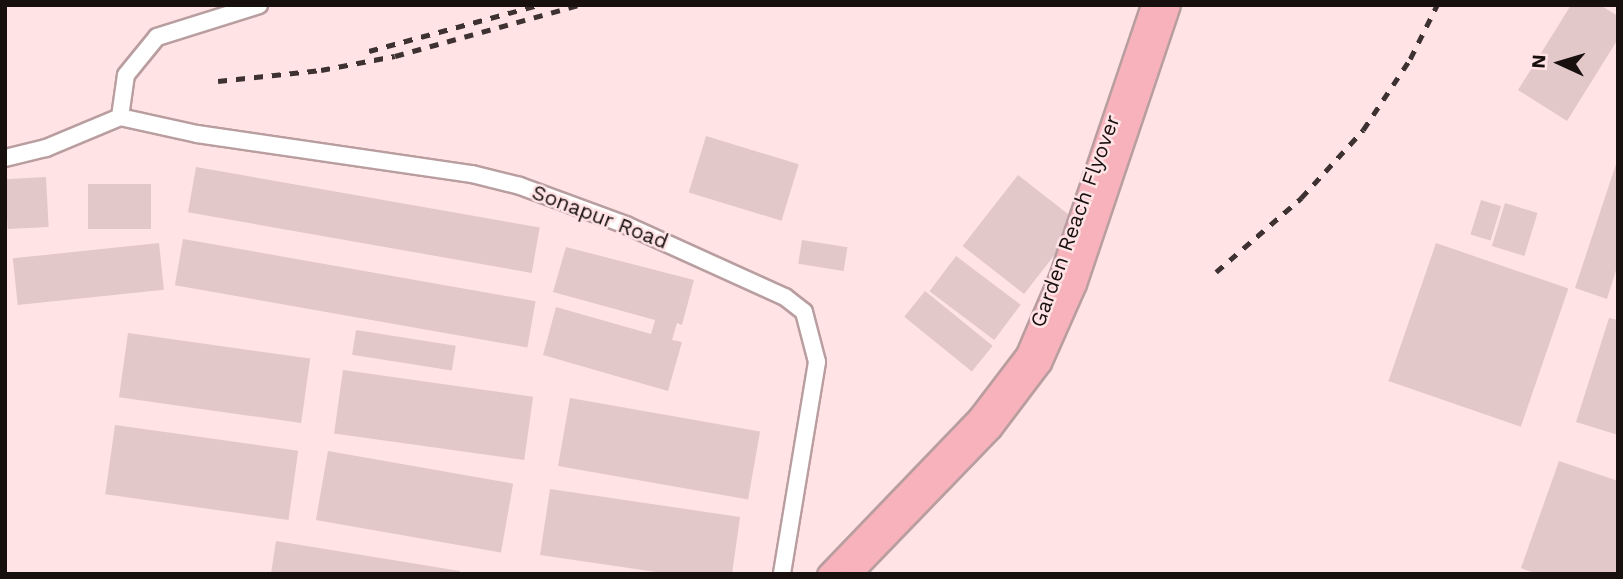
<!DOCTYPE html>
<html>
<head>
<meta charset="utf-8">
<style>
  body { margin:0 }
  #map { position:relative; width:1623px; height:579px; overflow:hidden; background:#ffe3e5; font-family:"Work Sans",sans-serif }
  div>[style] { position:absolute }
  .building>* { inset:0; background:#e3c8c9; transform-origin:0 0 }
  .roads { filter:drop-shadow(2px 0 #b99ea0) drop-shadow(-2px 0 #b99ea0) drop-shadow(0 2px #b99ea0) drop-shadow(0 -2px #b99ea0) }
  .minor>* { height:16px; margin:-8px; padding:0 8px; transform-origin:8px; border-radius:8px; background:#fff }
  .major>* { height:19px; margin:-9.5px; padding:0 9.5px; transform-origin:9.5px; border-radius:9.5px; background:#f7b2bb }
  .rail>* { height:4.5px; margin-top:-2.25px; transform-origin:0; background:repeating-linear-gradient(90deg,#3d3132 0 9px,transparent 0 18px) }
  span { translate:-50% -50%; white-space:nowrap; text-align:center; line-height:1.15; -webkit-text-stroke:5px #ffe3e5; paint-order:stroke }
  .street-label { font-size:21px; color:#180f0f }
  .frame { position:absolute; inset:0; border:7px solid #180f0f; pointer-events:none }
  .north { position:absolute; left:1525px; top:28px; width:70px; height:70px; -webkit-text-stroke:5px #ffe3e5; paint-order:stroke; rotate:274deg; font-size:19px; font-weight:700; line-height:28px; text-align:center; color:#180f0f }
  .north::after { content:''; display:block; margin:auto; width:24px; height:32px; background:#180f0f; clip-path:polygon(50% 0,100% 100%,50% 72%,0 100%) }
</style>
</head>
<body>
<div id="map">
  <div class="building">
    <i style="clip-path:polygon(1571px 5px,1600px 5px,1618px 16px,1618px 39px,1567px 121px,1518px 90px)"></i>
    <i style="left:706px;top:136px;width:97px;height:59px;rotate:17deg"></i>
    <i style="clip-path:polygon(1618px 158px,1618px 264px,1607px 299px,1575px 288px)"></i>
    <i style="left:196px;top:167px;width:349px;height:46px;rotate:10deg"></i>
    <i style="left:1018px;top:175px;width:78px;height:90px;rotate:38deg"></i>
    <i style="left:46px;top:177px;width:50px;height:41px;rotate:87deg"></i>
    <i style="left:88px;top:184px;width:63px;height:45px"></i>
    <i style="left:1481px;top:200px;width:21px;height:36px;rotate:17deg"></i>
    <i style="left:1505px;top:203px;width:34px;height:45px;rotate:17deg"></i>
    <i style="left:183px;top:239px;width:358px;height:47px;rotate:10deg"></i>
    <i style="left:802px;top:240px;width:46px;height:24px;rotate:9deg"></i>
    <i style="left:159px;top:243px;width:47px;height:147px;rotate:84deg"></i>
    <i style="left:1436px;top:243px;width:140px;height:146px;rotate:19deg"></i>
    <i style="clip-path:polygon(566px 247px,694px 280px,682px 325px,677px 323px,672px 340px,682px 342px,668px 391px,543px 355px,556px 307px,651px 334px,655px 320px,553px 292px)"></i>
    <i style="left:956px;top:256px;width:81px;height:44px;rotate:37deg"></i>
    <i style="left:925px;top:291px;width:87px;height:33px;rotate:39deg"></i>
    <i style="clip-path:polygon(1609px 318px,1618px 320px,1618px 435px,1576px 422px)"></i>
    <i style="left:356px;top:330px;width:101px;height:25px;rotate:9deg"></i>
    <i style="left:128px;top:333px;width:184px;height:65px;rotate:8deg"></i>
    <i style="left:343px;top:370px;width:192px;height:64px;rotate:8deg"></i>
    <i style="left:570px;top:398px;width:193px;height:69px;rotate:10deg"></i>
    <i style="left:115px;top:425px;width:185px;height:70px;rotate:8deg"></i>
    <i style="left:328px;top:451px;width:188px;height:70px;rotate:10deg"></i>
    <i style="clip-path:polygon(1559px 461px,1618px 481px,1617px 574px,1537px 574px,1521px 568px)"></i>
    <i style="clip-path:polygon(550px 489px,740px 517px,732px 574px,670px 574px,540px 555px)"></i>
    <i style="clip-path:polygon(276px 541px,460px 571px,460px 574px,271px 574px)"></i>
  </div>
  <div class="roads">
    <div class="minor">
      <i style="left:120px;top:117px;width:79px;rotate:12.4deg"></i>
      <i style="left:197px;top:134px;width:278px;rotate:8.3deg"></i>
      <i style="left:472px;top:174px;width:49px;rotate:14deg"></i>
      <i style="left:520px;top:186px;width:113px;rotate:20.2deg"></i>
      <i style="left:626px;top:225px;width:175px;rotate:24.4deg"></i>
      <i style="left:785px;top:297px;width:24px;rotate:38deg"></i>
      <i style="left:804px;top:312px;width:52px;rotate:75.4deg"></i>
      <i style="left:817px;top:362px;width:215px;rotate:99.4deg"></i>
      <i style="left:120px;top:117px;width:42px;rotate:-81.9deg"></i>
      <i style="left:126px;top:75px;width:49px;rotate:-50.8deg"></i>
      <i style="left:157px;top:37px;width:107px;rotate:-17.4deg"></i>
      <i style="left:5px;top:158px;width:42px;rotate:-13.7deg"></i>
      <i style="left:46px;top:148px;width:80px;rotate:-22.7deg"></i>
    </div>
    <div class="major">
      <i style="left:827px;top:574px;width:218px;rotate:-46.1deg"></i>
      <i style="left:978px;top:417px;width:79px;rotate:-52.7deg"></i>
      <i style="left:1026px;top:354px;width:84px;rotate:-66.8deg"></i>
      <i style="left:1059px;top:277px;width:287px;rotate:-71.3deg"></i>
      <i style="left:851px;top:574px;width:202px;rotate:-46deg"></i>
      <i style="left:991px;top:429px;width:83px;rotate:-52.9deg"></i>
      <i style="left:1041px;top:363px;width:86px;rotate:-66.1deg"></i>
      <i style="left:1076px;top:284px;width:294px;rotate:-71.4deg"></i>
    </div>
  </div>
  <div class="rail">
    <i style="left:369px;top:51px;width:175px;rotate:-15.2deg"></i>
    <i style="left:218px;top:81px;width:104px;rotate:-6.1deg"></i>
    <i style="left:321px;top:70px;width:75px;rotate:-10.7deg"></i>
    <i style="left:395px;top:56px;width:191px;rotate:-15.5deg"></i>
    <i style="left:1216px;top:272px;width:113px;rotate:-41deg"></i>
    <i style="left:1301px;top:198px;width:92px;rotate:-47.6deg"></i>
    <i style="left:1363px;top:130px;width:85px;rotate:-56.5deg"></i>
    <i style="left:1410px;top:59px;width:60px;rotate:-63.4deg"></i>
  </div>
  <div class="street-label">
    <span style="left:600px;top:217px;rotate:21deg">Sonapur Road</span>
    <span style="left:1075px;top:221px;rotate:-70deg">Garden Reach Flyover</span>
  </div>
  <div class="frame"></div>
  <div class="north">N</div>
</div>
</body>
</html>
